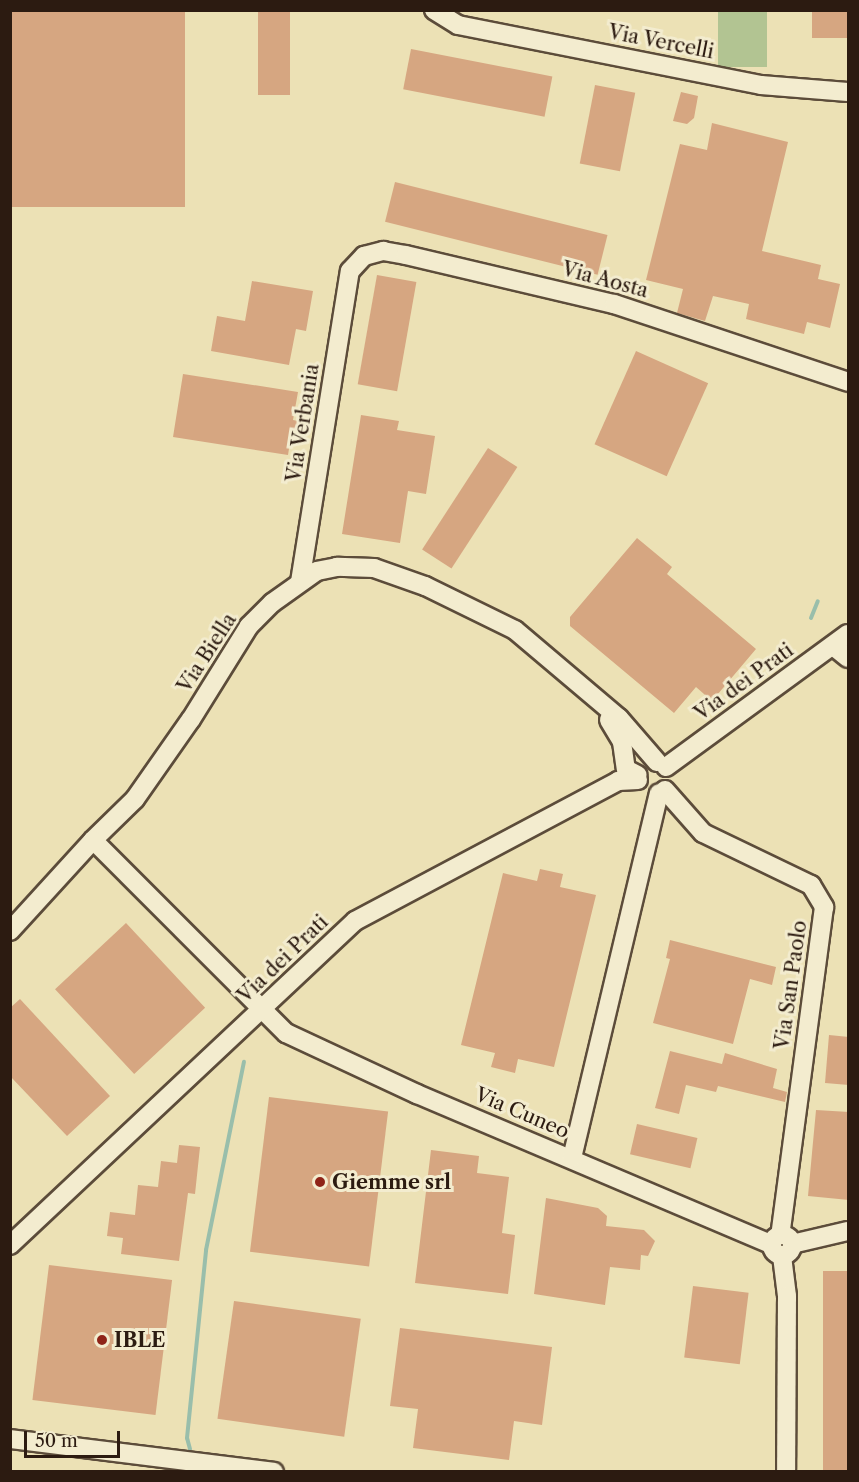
<!DOCTYPE html>
<html>
<head>
<meta charset="utf-8">
<style>
  body { margin:0 }
  #map { position:relative; width:859px; height:1482px; overflow:hidden; background:#ece1b5; font-family:"Libre Caslon Text",serif }
  div>[style] { position:absolute }
  .green>* { inset:0; background:#b2c492; transform-origin:0 0 }
  .stream>* { height:4px; margin:-2px; padding:0 2px; transform-origin:2px; border-radius:2px; background:#99beab }
  .building>* { inset:0; background:#d6a681; transform-origin:0 0 }
  .roads { filter:drop-shadow(2px 0 #5c4c3a) drop-shadow(-2px 0 #5c4c3a) drop-shadow(0 2px #5c4c3a) drop-shadow(0 -2px #5c4c3a) }
  .minor>* { height:18px; margin:-9px; padding:0 9px; transform-origin:9px; border-radius:9px; background:#f3eccf }
  .minor>.ring { margin:-9px; padding:0; box-sizing:content-box; background:none; border:18px solid #f3eccf; border-radius:50% }
  .dots>* { width:16px; height:16px; translate:-50% -50%; box-sizing:border-box; border:3px solid #f3eccf; border-radius:50% }
  span { translate:-50% -50%; white-space:nowrap; text-align:center; line-height:1.15; -webkit-text-stroke:6px #f3eccf; paint-order:stroke }
  .street-label { font-size:20px; color:#2c1b11 }
  .poi-label { font-size:20px; color:#2c1b11; font-weight:700 }
  .left { translate:0 -50%; text-align:left }
  .frame { position:absolute; inset:0; border:12px solid #2c1b11; pointer-events:none }
  .scale { position:absolute; left:24px; top:1431px; width:96px; height:27px; box-sizing:border-box; border:3px solid #2c1b11; border-top:0; padding-left:8px; font-size:18px; line-height:21px; white-space:nowrap; color:#2c1b11; -webkit-text-stroke:4px #f3eccf; paint-order:stroke }
</style>
</head>
<body>
<div id="map">
  <div class="green">
    <i style="left:718px;top:11px;width:49px;height:56px"></i>
  </div>
  <div class="stream">
    <i style="left:811px;top:618px;width:18px;rotate:-68deg"></i>
    <i style="left:190px;top:1449px;width:11px;rotate:-105deg"></i>
    <i style="left:187px;top:1438px;width:189px;rotate:-84.2deg"></i>
    <i style="left:206px;top:1250px;width:192px;rotate:-78.6deg"></i>
  </div>
  <div class="building">
    <i style="left:10px;top:10px;width:175px;height:197px"></i>
    <i style="left:258px;top:10px;width:32px;height:85px"></i>
    <i style="left:812px;top:10px;width:37px;height:28px"></i>
    <i style="left:411px;top:49px;width:144px;height:41px;rotate:11deg"></i>
    <i style="left:595px;top:85px;width:41px;height:80px;rotate:11deg"></i>
    <i style="clip-path:polygon(681px 92px,698px 96px,694px 118px,687px 124px,673px 121px)"></i>
    <i style="clip-path:polygon(712px 123px,788px 142px,762px 251px,821px 265px,818px 279px,840px 284px,830px 328px,807px 322px,804px 334px,746px 319px,749px 304px,713px 296px,705px 321px,677px 313px,683px 289px,646px 280px,680px 144px,707px 150px)"></i>
    <i style="left:395px;top:182px;width:219px;height:41px;rotate:14deg"></i>
    <i style="left:377px;top:275px;width:40px;height:111px;rotate:10deg"></i>
    <i style="clip-path:polygon(252px 281px,313px 291px,306px 331px,296px 329px,289px 365px,211px 351px,217px 316px,245px 321px)"></i>
    <i style="left:636px;top:351px;width:79px;height:102px;rotate:24deg"></i>
    <i style="clip-path:polygon(183px 374px,298px 392px,293px 420px,298px 421px,296px 431px,292px 430px,288px 455px,173px 437px)"></i>
    <i style="clip-path:polygon(361px 415px,399px 421px,397px 430px,435px 436px,426px 494px,408px 491px,400px 543px,342px 534px)"></i>
    <i style="left:488px;top:448px;width:35px;height:121px;rotate:33deg"></i>
    <i style="clip-path:polygon(637px 538px,672px 567px,667px 574px,756px 649px,712px 701px,696px 687px,674px 713px,570px 626px,570px 617px)"></i>
    <i style="clip-path:polygon(540px 869px,563px 874px,560px 887px,596px 895px,554px 1067px,518px 1059px,515px 1073px,491px 1067px,495px 1053px,461px 1045px,503px 873px,537px 881px)"></i>
    <i style="left:126px;top:923px;width:116px;height:97px;rotate:47deg"></i>
    <i style="clip-path:polygon(670px 940px,776px 967px,772px 985px,750px 979px,733px 1044px,653px 1023px,670px 959px,666px 958px)"></i>
    <i style="clip-path:polygon(20px 999px,110px 1096px,67px 1136px,10px 1076px,10px 1008px)"></i>
    <i style="clip-path:polygon(829px 1035px,849px 1037px,849px 1085px,825px 1083px)"></i>
    <i style="clip-path:polygon(670px 1051px,722px 1064px,725px 1053px,777px 1069px,773px 1088px,787px 1092px,785px 1102px,718px 1086px,716px 1092px,686px 1085px,679px 1114px,655px 1108px)"></i>
    <i style="left:269px;top:1097px;width:120px;height:156px;rotate:7deg"></i>
    <i style="clip-path:polygon(816px 1110px,849px 1112px,849px 1200px,808px 1196px)"></i>
    <i style="left:637px;top:1124px;width:62px;height:31px;rotate:13deg"></i>
    <i style="clip-path:polygon(179px 1145px,200px 1147px,195px 1194px,188px 1193px,179px 1261px,121px 1254px,123px 1238px,107px 1236px,110px 1212px,135px 1215px,138px 1185px,158px 1187px,161px 1161px,177px 1163px)"></i>
    <i style="clip-path:polygon(431px 1150px,479px 1156px,477px 1173px,509px 1177px,502px 1233px,515px 1235px,508px 1294px,415px 1283px)"></i>
    <i style="clip-path:polygon(546px 1198px,598px 1208px,607px 1216px,606px 1226px,644px 1230px,655px 1241px,648px 1256px,641px 1255px,640px 1270px,610px 1267px,605px 1305px,534px 1294px)"></i>
    <i style="left:49px;top:1265px;width:124px;height:136px;rotate:7deg"></i>
    <i style="left:823px;top:1271px;width:26px;height:201px"></i>
    <i style="left:693px;top:1286px;width:56px;height:72px;rotate:7deg"></i>
    <i style="left:234px;top:1301px;width:128px;height:119px;rotate:8deg"></i>
    <i style="clip-path:polygon(400px 1328px,552px 1347px,542px 1425px,514px 1421px,509px 1460px,413px 1448px,418px 1409px,390px 1406px)"></i>
  </div>
  <div class="roads">
    <div class="minor">
      <i style="left:434px;top:10px;width:28px;rotate:32deg"></i>
      <i style="left:458px;top:25px;width:309px;rotate:11.2deg"></i>
      <i style="left:761px;top:85px;width:87px;rotate:4.6deg"></i>
      <i style="left:300px;top:582px;width:315px;rotate:-80.9deg"></i>
      <i style="left:350px;top:271px;width:21px;rotate:-47deg"></i>
      <i style="left:364px;top:256px;width:20px;rotate:-15deg"></i>
      <i style="left:383px;top:251px;width:23px;rotate:10deg"></i>
      <i style="left:406px;top:255px;width:214px;rotate:13.3deg"></i>
      <i style="left:614px;top:304px;width:247px;rotate:18.4deg"></i>
      <i style="left:833px;top:646px;width:19px;rotate:39deg"></i>
      <i style="left:609px;top:720px;width:26px;rotate:59deg"></i>
      <i style="left:622px;top:742px;width:27px;rotate:82deg"></i>
      <i style="left:626px;top:769px;width:13px;rotate:27deg"></i>
      <i style="left:657px;top:762px;width:58px;rotate:-130.8deg"></i>
      <i style="left:619px;top:718px;width:136px;rotate:-139.8deg"></i>
      <i style="left:515px;top:630px;width:100px;rotate:-153.9deg"></i>
      <i style="left:425px;top:586px;width:54px;rotate:-160.6deg"></i>
      <i style="left:374px;top:568px;width:37px;rotate:-178deg"></i>
      <i style="left:337px;top:567px;width:20px;rotate:169deg"></i>
      <i style="left:317px;top:571px;width:55px;rotate:144.6deg"></i>
      <i style="left:272px;top:603px;width:33px;rotate:135deg"></i>
      <i style="left:249px;top:626px;width:110px;rotate:121.9deg"></i>
      <i style="left:191px;top:719px;width:98px;rotate:125deg"></i>
      <i style="left:135px;top:799px;width:59px;rotate:135.7deg"></i>
      <i style="left:93px;top:840px;width:273px;rotate:45deg"></i>
      <i style="left:286px;top:1033px;width:145px;rotate:25deg"></i>
      <i style="left:417px;top:1094px;width:384px;rotate:23deg"></i>
      <i style="left:666px;top:767px;width:225px;rotate:-36.2deg"></i>
      <i style="left:665px;top:790px;width:57px;rotate:48.5deg"></i>
      <i style="left:703px;top:833px;width:120px;rotate:25.7deg"></i>
      <i style="left:811px;top:885px;width:26px;rotate:59deg"></i>
      <i style="left:824px;top:907px;width:331px;rotate:97.6deg"></i>
      <i style="left:10px;top:931px;width:123px;rotate:-47.6deg"></i>
      <i style="left:572px;top:1158px;width:375px;rotate:-76.6deg"></i>
      <i class="ring" style="left:772px;top:1235px;width:2px;height:2px"></i>
      <i style="left:792px;top:1244px;width:57px;rotate:-13.1deg"></i>
      <i style="left:10px;top:1245px;width:473px;rotate:-43.2deg"></i>
      <i style="left:355px;top:921px;width:298px;rotate:-28deg"></i>
      <i style="left:618px;top:781px;width:20px;rotate:-3deg"></i>
      <i style="left:782px;top:1256px;width:40px;rotate:82.9deg"></i>
      <i style="left:787px;top:1296px;width:176px;rotate:90.3deg"></i>
      <i style="left:10px;top:1439px;width:266px;rotate:7.1deg"></i>
    </div>
  </div>
  <div class="dots">
    <i style="left:320px;top:1182px;background:#8f2418"></i>
    <i style="left:102px;top:1340px;background:#8f2418"></i>
  </div>
  <div class="street-label">
    <span style="left:661px;top:42px;rotate:11deg">Via Vercelli</span>
    <span style="left:605px;top:280px;rotate:15deg">Via Aosta</span>
    <span style="left:303px;top:423px;rotate:-81deg">Via Verbania</span>
    <span style="left:207px;top:653px;rotate:-57deg">Via Biella</span>
    <span style="left:744px;top:682px;rotate:-36deg">Via dei Prati</span>
    <span style="left:283px;top:959px;rotate:-44deg">Via dei Prati</span>
    <span style="left:791px;top:985px;rotate:-82deg">Via San Paolo</span>
    <span style="left:522px;top:1113px;rotate:23deg">Via Cuneo</span>
  </div>
  <div class="poi-label">
    <span class="left" style="left:332px;top:1182px">Giemme srl</span>
    <span class="left" style="left:114px;top:1340px">IBLE</span>
  </div>
  <div class="frame"></div>
  <div class="scale">50 m</div>
</div>
</body>
</html>
